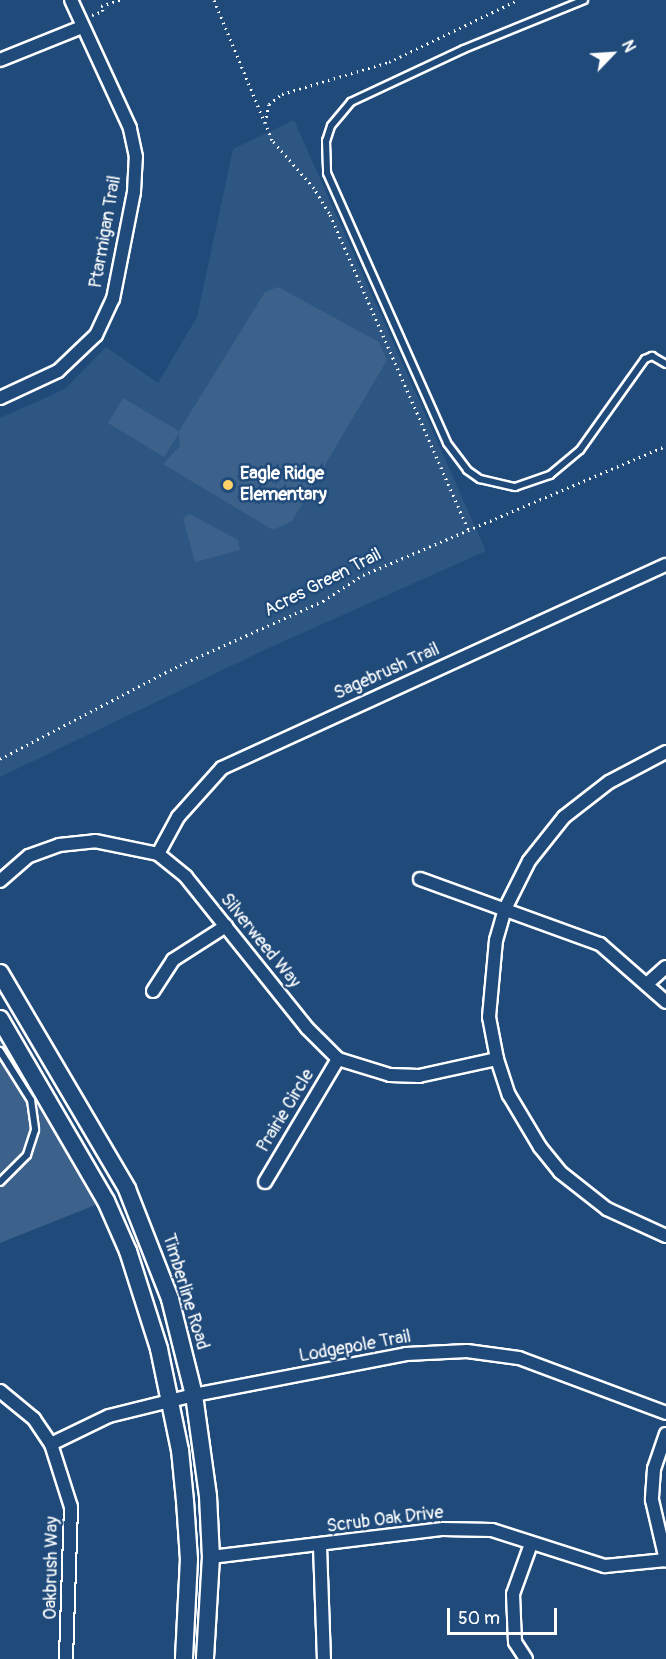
<!DOCTYPE html>
<html>
<head>
<meta charset="utf-8">
<style>
  body { margin:0 }
  #map { position:relative; width:666px; height:1659px; overflow:hidden; background:#1f4a7a; font-family:Pangolin,sans-serif }
  div>[style] { position:absolute }
  .built>* { inset:0; background:#2e5683 }
  .green>* { inset:0; background:#3c618b }
  .path>* { height:3px; margin-top:-1.5px; transform-origin:0; background:repeating-linear-gradient(90deg,#fff 0 1.5px,transparent 0 6px) }
  .roads { filter:drop-shadow(2px 0 #fff) drop-shadow(-2px 0 #fff) drop-shadow(0 2px #fff) drop-shadow(0 -2px #fff) }
  .lane>* { height:6px; margin:-3px; padding:0 3px; transform-origin:3px; border-radius:3px; background:#1f4a7a }
  .street>* { height:12px; margin:-6px; padding:0 6px; transform-origin:6px; border-radius:6px; background:#1f4a7a }
  .secondary>* { height:16px; margin:-8px; padding:0 8px; transform-origin:8px; border-radius:8px; background:#1f4a7a }
  .dots>* { width:16px; height:16px; translate:-50% -50%; box-sizing:border-box; border:3px solid #1f4a7a; border-radius:50% }
  span { translate:-50% -50%; white-space:nowrap; text-align:center; line-height:1.15; -webkit-text-stroke:5px #1f4a7a; paint-order:stroke }
  .street-label { font-size:18px; color:#fff }
  .poi-label { font-size:18px; color:#fff; font-weight:700 }
  .left { translate:0 -50%; text-align:left }
  .north { position:absolute; left:582px; top:24px; width:60px; height:60px; -webkit-text-stroke:4px #1f4a7a; paint-order:stroke; rotate:65deg; font-size:16px; font-weight:700; line-height:24px; text-align:center; color:#fff }
  .north::after { content:''; display:block; margin:auto; width:21px; height:27px; background:#fff; clip-path:polygon(50% 0,100% 100%,50% 72%,0 100%) }
  .scale { position:absolute; left:447px; top:1608px; width:110px; height:27px; box-sizing:border-box; border:3px solid #fff; border-top:0; padding-left:8px; font-size:18px; line-height:21px; white-space:nowrap; color:#fff; -webkit-text-stroke:4px #1f4a7a; paint-order:stroke }
</style>
</head>
<body>
<div id="map">
  <div class="built">
    <i style="clip-path:polygon(294px 120px,486px 551px,262px 651px,0 777px,0 418px,65px 389px,106px 347px,158px 383px,197px 317px,233px 149px)"></i>
  </div>
  <div class="green">
    <i style="clip-path:polygon(278px 287px,379px 342px,387px 360px,292px 521px,273px 530px,163px 464px,180px 446px,179px 433px,164px 457px,108px 423px,123px 398px,179px 431px,265px 292px)"></i>
    <i style="clip-path:polygon(190px 514px,238px 540px,240px 550px,195px 562px,183px 518px)"></i>
    <i style="clip-path:polygon(0 1037px,98px 1204px,0 1243px)"></i>
  </div>
  <div class="path">
    <i style="left:214px;top:0;width:133px;rotate:67.5deg"></i>
    <i style="left:92px;top:15px;width:12px;rotate:-20deg"></i>
    <i style="left:103px;top:11px;width:5px;rotate:-112deg"></i>
    <i style="left:101px;top:6px;width:20px;rotate:-18deg"></i>
    <i style="left:468px;top:529px;width:345px;rotate:-113.7deg"></i>
    <i style="left:329px;top:213px;width:29px;rotate:-121deg"></i>
    <i style="left:314px;top:188px;width:64px;rotate:-131.2deg"></i>
    <i style="left:272px;top:140px;width:18px;rotate:-112deg"></i>
    <i style="left:265px;top:123px;width:19px;rotate:-78deg"></i>
    <i style="left:269px;top:104px;width:16px;rotate:-38deg"></i>
    <i style="left:282px;top:94px;width:112px;rotate:-16.7deg"></i>
    <i style="left:389px;top:62px;width:143px;rotate:-25.7deg"></i>
    <i style="left:0;top:759px;width:203px;rotate:-27.6deg"></i>
    <i style="left:180px;top:665px;width:157px;rotate:-24.1deg"></i>
    <i style="left:323px;top:601px;width:48px;rotate:-33deg"></i>
    <i style="left:363px;top:575px;width:329px;rotate:-23.1deg"></i>
  </div>
  <div class="roads">
    <div class="lane">
      <i style="left:584px;top:0;width:130px;rotate:157.8deg"></i>
      <i style="left:464px;top:49px;width:125px;rotate:154.9deg"></i>
      <i style="left:351px;top:102px;width:31px;rotate:130deg"></i>
      <i style="left:331px;top:126px;width:16px;rotate:108deg"></i>
      <i style="left:326px;top:141px;width:32px;rotate:88deg"></i>
      <i style="left:327px;top:173px;width:295px;rotate:66deg"></i>
      <i style="left:447px;top:443px;width:34px;rotate:53deg"></i>
      <i style="left:467px;top:470px;width:16px;rotate:35deg"></i>
      <i style="left:480px;top:479px;width:36px;rotate:13deg"></i>
      <i style="left:515px;top:487px;width:37px;rotate:-19deg"></i>
      <i style="left:550px;top:475px;width:39px;rotate:-40deg"></i>
      <i style="left:580px;top:450px;width:112px;rotate:-54.5deg"></i>
      <i style="left:645px;top:359px;width:8px;rotate:-23deg"></i>
      <i style="left:652px;top:356px;width:16px;rotate:30deg"></i>
      <i style="left:0;top:1051px;width:58px;rotate:57.7deg"></i>
      <i style="left:31px;top:1100px;width:30px;rotate:82deg"></i>
      <i style="left:35px;top:1130px;width:26px;rotate:108deg"></i>
      <i style="left:27px;top:1155px;width:38px;rotate:135deg"></i>
    </div>
    <div class="street">
      <i style="left:0;top:60px;width:88px;rotate:-21.9deg"></i>
      <i style="left:0;top:398px;width:64px;rotate:-25deg"></i>
      <i style="left:58px;top:371px;width:52px;rotate:-43.5deg"></i>
      <i style="left:96px;top:335px;width:40px;rotate:-65deg"></i>
      <i style="left:113px;top:299px;width:109px;rotate:-78.9deg"></i>
      <i style="left:134px;top:192px;width:35px;rotate:-87deg"></i>
      <i style="left:136px;top:157px;width:30px;rotate:-102deg"></i>
      <i style="left:130px;top:128px;width:141px;rotate:-114.7deg"></i>
      <i style="left:666px;top:752px;width:64px;rotate:152.2deg"></i>
      <i style="left:609px;top:782px;width:57px;rotate:142.1deg"></i>
      <i style="left:564px;top:817px;width:56px;rotate:128.5deg"></i>
      <i style="left:529px;top:861px;width:54px;rotate:116.6deg"></i>
      <i style="left:505px;top:909px;width:32px;rotate:106deg"></i>
      <i style="left:496px;top:940px;width:77px;rotate:95.2deg"></i>
      <i style="left:489px;top:1017px;width:43px;rotate:79.2deg"></i>
      <i style="left:497px;top:1059px;width:38px;rotate:72deg"></i>
      <i style="left:509px;top:1095px;width:61px;rotate:59.2deg"></i>
      <i style="left:540px;top:1147px;width:32px;rotate:51deg"></i>
      <i style="left:560px;top:1172px;width:60px;rotate:38.2deg"></i>
      <i style="left:607px;top:1209px;width:65px;rotate:24.6deg"></i>
      <i style="left:158px;top:854px;width:42px;rotate:-61.6deg"></i>
      <i style="left:178px;top:817px;width:66px;rotate:-48.1deg"></i>
      <i style="left:222px;top:768px;width:488px;rotate:-24.6deg"></i>
      <i style="left:420px;top:879px;width:191px;rotate:19.9deg"></i>
      <i style="left:600px;top:944px;width:88px;rotate:41.3deg"></i>
      <i style="left:0;top:881px;width:38px;rotate:-41deg"></i>
      <i style="left:29px;top:856px;width:32px;rotate:-20deg"></i>
      <i style="left:59px;top:845px;width:36px;rotate:-6deg"></i>
      <i style="left:95px;top:841px;width:64px;rotate:11.7deg"></i>
      <i style="left:158px;top:854px;width:36px;rotate:39deg"></i>
      <i style="left:186px;top:877px;width:193px;rotate:51.3deg"></i>
      <i style="left:307px;top:1028px;width:44px;rotate:45deg"></i>
      <i style="left:338px;top:1059px;width:54px;rotate:17.1deg"></i>
      <i style="left:390px;top:1075px;width:29px;rotate:2deg"></i>
      <i style="left:419px;top:1076px;width:80px;rotate:-12.3deg"></i>
      <i style="left:648px;top:983px;width:24px;rotate:-42deg"></i>
      <i style="left:153px;top:991px;width:37px;rotate:-57deg"></i>
      <i style="left:173px;top:960px;width:63px;rotate:-32.7deg"></i>
      <i style="left:265px;top:1182px;width:143px;rotate:-59.3deg"></i>
      <i style="left:0;top:1391px;width:44px;rotate:39.5deg"></i>
      <i style="left:34px;top:1419px;width:30px;rotate:56deg"></i>
      <i style="left:51px;top:1444px;width:66px;rotate:72.4deg"></i>
      <i style="left:71px;top:1507px;width:152px;rotate:91.9deg"></i>
      <i style="left:666px;top:1434px;width:37px;rotate:109deg"></i>
      <i style="left:654px;top:1469px;width:31px;rotate:94deg"></i>
      <i style="left:652px;top:1500px;width:62px;rotate:76.9deg"></i>
      <i style="left:51px;top:1444px;width:64px;rotate:-25.8deg"></i>
      <i style="left:109px;top:1416px;width:88px;rotate:-13.9deg"></i>
      <i style="left:194px;top:1395px;width:216px;rotate:-10.9deg"></i>
      <i style="left:406px;top:1354px;width:61px;rotate:-2.8deg"></i>
      <i style="left:467px;top:1351px;width:52px;rotate:7.7deg"></i>
      <i style="left:519px;top:1358px;width:157px;rotate:20.5deg"></i>
      <i style="left:320px;top:1546px;width:113px;rotate:88deg"></i>
      <i style="left:211px;top:1557px;width:234px;rotate:-6.9deg"></i>
      <i style="left:443px;top:1529px;width:49px;rotate:1.2deg"></i>
      <i style="left:492px;top:1530px;width:119px;rotate:17.7deg"></i>
      <i style="left:605px;top:1566px;width:61px;rotate:-5.6deg"></i>
      <i style="left:526px;top:1659px;width:20px;rotate:-123deg"></i>
      <i style="left:515px;top:1642px;width:48px;rotate:-92.4deg"></i>
      <i style="left:513px;top:1594px;width:53px;rotate:-70.2deg"></i>
    </div>
    <div class="secondary">
      <i style="left:0;top:973px;width:251px;rotate:59.5deg"></i>
      <i style="left:127px;top:1189px;width:118px;rotate:68.6deg"></i>
      <i style="left:170px;top:1299px;width:99px;rotate:76deg"></i>
      <i style="left:194px;top:1395px;width:102px;rotate:82.1deg"></i>
      <i style="left:208px;top:1496px;width:61px;rotate:87.2deg"></i>
      <i style="left:211px;top:1557px;width:102px;rotate:93.4deg"></i>
      <i style="left:0;top:1019px;width:211px;rotate:59.8deg"></i>
      <i style="left:106px;top:1201px;width:55px;rotate:66.3deg"></i>
      <i style="left:128px;top:1251px;width:103px;rotate:72.4deg"></i>
      <i style="left:159px;top:1349px;width:103px;rotate:78.3deg"></i>
      <i style="left:180px;top:1450px;width:51px;rotate:84.4deg"></i>
      <i style="left:185px;top:1501px;width:58px;rotate:86.1deg"></i>
      <i style="left:189px;top:1559px;width:100px;rotate:92.9deg"></i>
    </div>
  </div>
  <div class="dots">
    <i style="left:228px;top:485px;background:#ffd166"></i>
  </div>
  <div class="street-label">
    <span style="left:106px;top:232px;rotate:-80deg">Ptarmigan Trail</span>
    <span style="left:323px;top:583px;rotate:-27deg">Acres Green Trail</span>
    <span style="left:387px;top:672px;rotate:-24deg">Sagebrush Trail</span>
    <span style="left:260px;top:941px;rotate:51deg">Silverweed Way</span>
    <span style="left:286px;top:1111px;rotate:-59deg">Prairie Circle</span>
    <span style="left:185px;top:1292px;rotate:73deg">Timberline Road</span>
    <span style="left:355px;top:1347px;rotate:-10deg">Lodgepole Trail</span>
    <span style="left:385px;top:1520px;rotate:-7deg">Scrub Oak Drive</span>
    <span style="left:52px;top:1568px;rotate:-89deg">Oakbrush Way</span>
  </div>
  <div class="poi-label">
    <span class="left" style="left:240px;top:485px">Eagle Ridge<br>Elementary</span>
  </div>
  <div class="north">N</div>
  <div class="scale">50 m</div>
</div>
</body>
</html>
